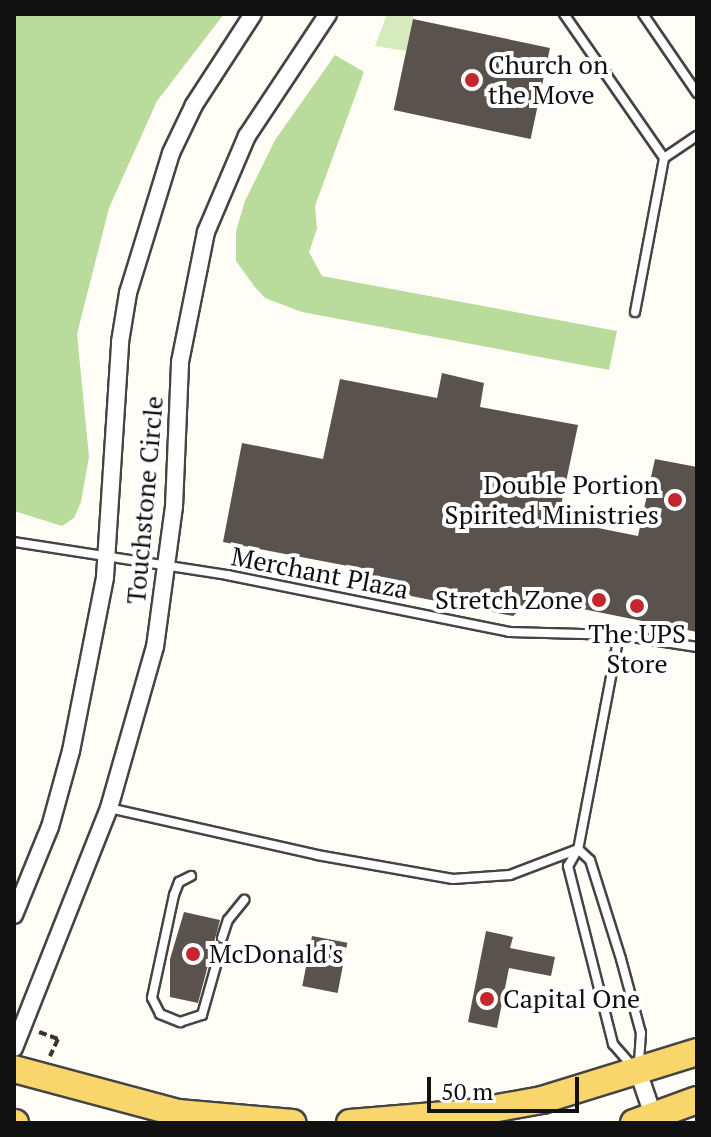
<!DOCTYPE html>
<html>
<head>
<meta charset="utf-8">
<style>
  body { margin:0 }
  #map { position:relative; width:711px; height:1137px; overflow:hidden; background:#fffdf5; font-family:"PT Serif",serif }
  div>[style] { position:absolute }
  .green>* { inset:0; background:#d5ebbd }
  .forest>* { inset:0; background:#b9dc9c }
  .building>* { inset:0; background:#5a524d; transform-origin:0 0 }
  .path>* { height:4px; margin-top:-2px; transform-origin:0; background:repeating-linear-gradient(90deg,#333 0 8px,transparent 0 12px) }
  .roads { filter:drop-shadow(2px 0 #444) drop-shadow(-2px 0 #444) drop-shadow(0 2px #444) drop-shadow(0 -2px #444) }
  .service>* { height:8px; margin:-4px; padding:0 4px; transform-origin:4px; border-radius:4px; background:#fff }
  .minor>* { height:16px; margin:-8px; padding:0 8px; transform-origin:8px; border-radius:8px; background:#fff }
  .primary>* { height:26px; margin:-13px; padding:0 13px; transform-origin:13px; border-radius:13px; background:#f9d66b }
  .dots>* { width:22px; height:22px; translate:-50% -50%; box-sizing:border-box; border:4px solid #fff; border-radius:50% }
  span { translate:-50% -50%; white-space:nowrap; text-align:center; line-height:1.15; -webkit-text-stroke:8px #fff; paint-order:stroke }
  .poi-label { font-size:26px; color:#111 }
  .left { translate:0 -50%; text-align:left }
  .right { translate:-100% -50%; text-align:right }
  .street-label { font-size:26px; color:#111 }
  .frame { position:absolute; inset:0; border:16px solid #111; pointer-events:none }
  .scale { position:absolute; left:427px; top:1077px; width:152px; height:36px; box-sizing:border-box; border:4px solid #111; border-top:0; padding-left:10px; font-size:24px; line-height:28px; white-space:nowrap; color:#111; -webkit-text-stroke:6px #fff; paint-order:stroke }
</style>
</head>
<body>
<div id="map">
  <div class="green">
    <i style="clip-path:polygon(387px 14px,414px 14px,406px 51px,375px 46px)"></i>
  </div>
  <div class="forest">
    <i style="clip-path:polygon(14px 14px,224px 14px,157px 101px,109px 208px,77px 334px,89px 457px,81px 502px,74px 518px,62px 526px,14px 511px)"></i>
    <i style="clip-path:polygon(335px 55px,364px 72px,315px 206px,317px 229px,309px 252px,322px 276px,617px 331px,609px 370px,302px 312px,265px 298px,254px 286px,236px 261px,236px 231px,245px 201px,275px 140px)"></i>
  </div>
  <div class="building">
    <i style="left:413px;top:19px;width:140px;height:93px;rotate:12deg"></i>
    <i style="clip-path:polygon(442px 373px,484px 383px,480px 407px,578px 425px,558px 520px,638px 536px,655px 459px,697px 467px,697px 632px,533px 599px,513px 616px,360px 586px,348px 566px,223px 542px,242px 443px,323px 459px,340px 379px,437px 398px)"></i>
    <i style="clip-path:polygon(184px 912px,220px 920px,198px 1003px,170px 997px,170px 959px)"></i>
    <i style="clip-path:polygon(486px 931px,513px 937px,510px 948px,555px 957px,551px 976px,509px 968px,497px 1028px,468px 1022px)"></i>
    <i style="left:312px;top:936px;width:36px;height:51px;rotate:11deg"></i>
  </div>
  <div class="path">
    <i style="left:39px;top:1032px;width:20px;rotate:20deg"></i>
    <i style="left:58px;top:1039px;width:19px;rotate:115deg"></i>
  </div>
  <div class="roads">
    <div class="service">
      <i style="left:564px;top:14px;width:175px;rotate:55.2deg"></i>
      <i style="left:664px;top:158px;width:40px;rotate:-34deg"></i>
      <i style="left:643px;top:14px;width:96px;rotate:55.6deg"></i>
      <i style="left:635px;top:312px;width:157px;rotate:-79.3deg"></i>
      <i style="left:14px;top:542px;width:216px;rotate:8.8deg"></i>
      <i style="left:227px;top:575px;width:288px;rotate:11.4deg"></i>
      <i style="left:509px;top:632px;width:110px;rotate:1.6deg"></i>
      <i style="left:619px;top:635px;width:79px;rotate:8.7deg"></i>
      <i style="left:619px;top:635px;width:218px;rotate:100.8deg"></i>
      <i style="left:578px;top:849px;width:20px;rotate:120deg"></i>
      <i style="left:568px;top:866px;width:184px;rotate:75.8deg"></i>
      <i style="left:613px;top:1044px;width:30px;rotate:49deg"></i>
      <i style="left:109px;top:808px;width:213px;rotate:12.7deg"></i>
      <i style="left:317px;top:855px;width:138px;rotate:10deg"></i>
      <i style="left:453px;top:879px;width:57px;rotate:-4deg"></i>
      <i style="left:510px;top:875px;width:73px;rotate:-20.9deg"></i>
      <i style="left:578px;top:849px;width:16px;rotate:43deg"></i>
      <i style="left:590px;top:860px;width:104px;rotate:72.6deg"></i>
      <i style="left:621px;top:959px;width:77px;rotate:74.9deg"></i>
      <i style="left:641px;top:1033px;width:32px;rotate:94deg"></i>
      <i style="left:191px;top:876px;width:13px;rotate:153deg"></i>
      <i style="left:179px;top:882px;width:14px;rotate:111deg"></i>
      <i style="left:174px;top:895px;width:105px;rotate:102.1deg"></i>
      <i style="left:152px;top:998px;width:18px;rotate:63deg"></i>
      <i style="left:160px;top:1014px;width:22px;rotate:22deg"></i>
      <i style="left:180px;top:1022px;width:23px;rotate:-18deg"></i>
      <i style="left:202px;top:1015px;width:70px;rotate:-74.2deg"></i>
      <i style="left:222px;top:938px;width:19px;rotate:-72deg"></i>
      <i style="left:228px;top:920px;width:26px;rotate:-51deg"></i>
    </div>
    <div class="minor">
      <i style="left:14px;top:915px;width:95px;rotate:-67.8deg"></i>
      <i style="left:50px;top:827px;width:79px;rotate:-74.6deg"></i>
      <i style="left:71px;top:751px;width:177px;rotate:-78.9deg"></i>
      <i style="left:105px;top:577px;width:235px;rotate:-86.3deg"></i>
      <i style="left:120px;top:342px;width:50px;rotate:-80.7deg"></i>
      <i style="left:128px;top:293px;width:146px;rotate:-72.9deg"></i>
      <i style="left:171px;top:153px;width:53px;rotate:-64.4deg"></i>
      <i style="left:194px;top:105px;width:108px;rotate:-57deg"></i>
      <i style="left:14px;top:1048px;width:258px;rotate:-68.4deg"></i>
      <i style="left:109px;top:808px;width:167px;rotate:-74.1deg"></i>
      <i style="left:155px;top:647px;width:141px;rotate:-82.3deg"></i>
      <i style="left:174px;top:507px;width:145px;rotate:-87.6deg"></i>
      <i style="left:180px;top:362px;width:133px;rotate:-78.7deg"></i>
      <i style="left:206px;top:232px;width:104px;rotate:-66.9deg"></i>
      <i style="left:247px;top:136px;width:146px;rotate:-56.4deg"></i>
      <i style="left:639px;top:1074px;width:50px;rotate:71.2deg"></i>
    </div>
    <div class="primary">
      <i style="left:14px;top:1069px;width:170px;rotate:15deg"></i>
      <i style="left:178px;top:1113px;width:115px;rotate:5deg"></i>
      <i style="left:14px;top:1123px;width:1px"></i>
      <i style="left:350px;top:1123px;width:120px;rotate:-4.8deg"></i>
      <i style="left:470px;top:1113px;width:73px;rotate:-10.2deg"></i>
      <i style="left:542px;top:1100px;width:162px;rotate:-17.2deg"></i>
      <i style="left:634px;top:1123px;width:67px;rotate:-20.1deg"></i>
    </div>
  </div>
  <div class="dots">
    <i style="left:472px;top:80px;background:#c4262e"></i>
    <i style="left:675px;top:500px;background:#c4262e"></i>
    <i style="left:599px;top:600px;background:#c4262e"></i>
    <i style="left:637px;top:606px;background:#c4262e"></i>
    <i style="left:193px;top:954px;background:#c4262e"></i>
    <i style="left:487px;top:999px;background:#c4262e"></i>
  </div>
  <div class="poi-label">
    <span class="left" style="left:488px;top:80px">Church on<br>the Move</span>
    <span class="right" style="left:659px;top:500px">Double Portion<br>Spirited Ministries</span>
    <span class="right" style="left:583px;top:600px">Stretch Zone</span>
    <span style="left:637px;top:649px">The UPS<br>Store</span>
    <span class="left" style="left:209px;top:954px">McDonald's</span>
    <span class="left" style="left:503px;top:999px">Capital One</span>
  </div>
  <div class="street-label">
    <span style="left:145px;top:500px;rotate:-85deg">Touchstone Circle</span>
    <span style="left:320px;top:573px;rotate:11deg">Merchant Plaza</span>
  </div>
  <div class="frame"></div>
  <div class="scale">50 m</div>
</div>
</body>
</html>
